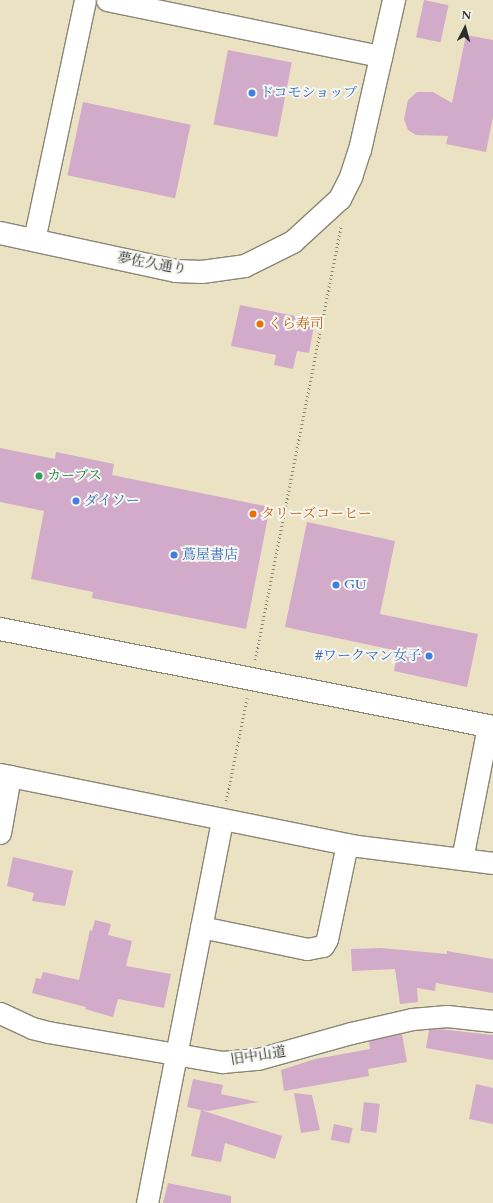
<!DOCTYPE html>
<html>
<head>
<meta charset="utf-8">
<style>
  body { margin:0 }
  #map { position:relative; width:493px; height:1203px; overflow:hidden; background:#eae2c2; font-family:Cardo,"Noto Serif JP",serif }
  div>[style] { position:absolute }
  .building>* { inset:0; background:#d2abca; transform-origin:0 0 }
  .path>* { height:2.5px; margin-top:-1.25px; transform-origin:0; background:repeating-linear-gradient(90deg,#8a8676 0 1px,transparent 0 4px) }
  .roads { filter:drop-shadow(1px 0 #8a8676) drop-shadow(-1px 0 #8a8676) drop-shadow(0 1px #8a8676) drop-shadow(0 -1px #8a8676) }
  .minor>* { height:21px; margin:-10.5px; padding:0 10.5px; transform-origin:10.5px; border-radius:10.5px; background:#fff }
  .tertiary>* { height:22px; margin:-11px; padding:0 11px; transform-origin:11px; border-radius:11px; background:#fff }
  .dots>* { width:11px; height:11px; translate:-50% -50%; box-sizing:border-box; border:2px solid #f6f6f2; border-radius:50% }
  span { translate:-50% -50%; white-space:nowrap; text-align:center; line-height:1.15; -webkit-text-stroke:4px #f6f6f2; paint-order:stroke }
  .shop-label { font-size:14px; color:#366cbe }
  .left { translate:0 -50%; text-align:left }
  .right { translate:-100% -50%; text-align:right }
  .street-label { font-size:14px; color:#2b2b2b }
  .food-label { font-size:14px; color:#c56008 }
  .leisure-label { font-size:14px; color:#27864d }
  .north { position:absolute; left:445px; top:8px; width:40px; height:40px; -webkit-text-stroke:3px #f6f6f2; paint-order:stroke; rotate:6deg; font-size:11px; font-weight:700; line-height:16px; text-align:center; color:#2b2b2b }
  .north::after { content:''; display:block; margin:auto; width:14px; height:18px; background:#2b2b2b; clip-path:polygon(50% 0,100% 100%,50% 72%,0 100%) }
</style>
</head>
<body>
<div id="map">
  <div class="building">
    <i style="left:424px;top:0;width:25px;height:38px;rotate:12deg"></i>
    <i style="clip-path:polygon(466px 35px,493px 40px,493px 117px,486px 152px,446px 144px,448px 136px,416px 135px,408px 130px,404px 119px,408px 100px,417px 92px,433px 92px,452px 103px)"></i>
    <i style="left:228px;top:50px;width:65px;height:76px;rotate:11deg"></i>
    <i style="left:83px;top:102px;width:110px;height:75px;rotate:12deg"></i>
    <i style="clip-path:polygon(240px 305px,315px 320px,309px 353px,297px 351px,293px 369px,274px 365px,276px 355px,231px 346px)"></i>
    <i style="clip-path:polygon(0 448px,55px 459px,56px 452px,114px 464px,112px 475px,270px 507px,246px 629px,92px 598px,93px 592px,31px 579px,44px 511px,0 502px)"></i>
    <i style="clip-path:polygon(307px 522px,395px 541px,380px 614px,478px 634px,467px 687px,394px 671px,398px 651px,285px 627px)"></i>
    <i style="clip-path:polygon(13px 857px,73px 871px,65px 906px,32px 901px,34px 893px,7px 886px)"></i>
    <i style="clip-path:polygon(95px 920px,111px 924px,108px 935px,132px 941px,126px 966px,171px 974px,164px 1008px,118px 999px,113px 1017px,85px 1009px,86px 1007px,32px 993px,36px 978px,41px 979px,43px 972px,79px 980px,90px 930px,92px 931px)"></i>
    <i style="clip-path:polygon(381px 948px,447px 954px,447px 951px,493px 959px,493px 993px,436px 983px,435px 991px,417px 988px,418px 1002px,400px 1004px,395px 969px,352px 971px,351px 949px)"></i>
    <i style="clip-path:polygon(439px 1029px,493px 1035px,493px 1060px,426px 1048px,429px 1030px)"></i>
    <i style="clip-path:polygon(402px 1034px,407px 1062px,368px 1069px,369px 1076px,284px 1091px,281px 1070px,315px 1059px,370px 1049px,369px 1041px)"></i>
    <i style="clip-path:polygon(193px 1079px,223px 1085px,221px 1094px,258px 1102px,208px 1111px,201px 1110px,282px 1136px,275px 1159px,225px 1143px,221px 1162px,191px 1156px,201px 1110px,187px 1107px)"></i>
    <i style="clip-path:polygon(476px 1084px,493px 1088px,493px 1124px,469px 1119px)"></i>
    <i style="clip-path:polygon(294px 1093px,312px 1095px,320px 1130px,301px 1133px)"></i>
    <i style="left:364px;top:1102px;width:16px;height:29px;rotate:7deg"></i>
    <i style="left:334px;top:1124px;width:19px;height:16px;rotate:12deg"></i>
    <i style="clip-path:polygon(168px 1183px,231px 1196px,231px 1203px,163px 1203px)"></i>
  </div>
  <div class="path">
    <i style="left:255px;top:660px;width:443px;rotate:-78.8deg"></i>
    <i style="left:226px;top:801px;width:105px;rotate:-78.5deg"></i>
  </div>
  <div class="roads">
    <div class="minor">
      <i style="left:107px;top:0;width:280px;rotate:11.6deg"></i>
      <i style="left:34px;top:240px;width:245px;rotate:-78deg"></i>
      <i style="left:0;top:774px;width:364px;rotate:11.4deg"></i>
      <i style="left:357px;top:846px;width:137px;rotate:7.1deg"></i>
      <i style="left:0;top:833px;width:58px;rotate:-80deg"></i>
      <i style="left:462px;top:859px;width:136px;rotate:-78.9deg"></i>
      <i style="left:201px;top:927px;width:108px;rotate:11.7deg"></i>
      <i style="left:307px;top:949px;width:16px;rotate:-11deg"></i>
      <i style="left:323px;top:946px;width:8px;rotate:-60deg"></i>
      <i style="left:327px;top:939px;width:97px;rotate:-78.1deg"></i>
      <i style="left:0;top:1013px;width:35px;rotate:25deg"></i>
      <i style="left:32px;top:1028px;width:16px;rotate:14deg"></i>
      <i style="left:48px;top:1032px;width:177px;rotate:9.8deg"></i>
      <i style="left:222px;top:1062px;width:36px;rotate:-5deg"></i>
      <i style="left:258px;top:1059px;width:97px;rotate:-15.6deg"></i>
      <i style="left:351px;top:1033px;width:63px;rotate:-12.9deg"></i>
      <i style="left:412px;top:1019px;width:35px;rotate:-5deg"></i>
      <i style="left:447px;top:1016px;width:46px;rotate:6.2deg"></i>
      <i style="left:147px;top:1203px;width:391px;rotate:-78.9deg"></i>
    </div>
    <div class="tertiary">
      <i style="left:0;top:233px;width:180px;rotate:12.2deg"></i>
      <i style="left:176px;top:271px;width:26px;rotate:2deg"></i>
      <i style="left:202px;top:272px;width:43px;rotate:-7.9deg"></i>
      <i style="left:245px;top:266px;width:54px;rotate:-26.6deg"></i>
      <i style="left:293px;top:242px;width:64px;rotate:-42.5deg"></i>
      <i style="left:340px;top:199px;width:25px;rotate:-63deg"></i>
      <i style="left:351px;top:177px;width:28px;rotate:-72deg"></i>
      <i style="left:360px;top:150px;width:154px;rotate:-77.2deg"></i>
      <i style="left:0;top:629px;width:503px;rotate:11.24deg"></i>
    </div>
  </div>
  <div class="dots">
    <i style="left:252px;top:93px;background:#3f7fe0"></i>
    <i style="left:260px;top:324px;background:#e8710a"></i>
    <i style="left:39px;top:476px;background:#2e9e5b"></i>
    <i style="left:76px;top:501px;background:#3f7fe0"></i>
    <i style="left:253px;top:514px;background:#e8710a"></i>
    <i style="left:174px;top:555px;background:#3f7fe0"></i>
    <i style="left:336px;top:585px;background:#3f7fe0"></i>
    <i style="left:429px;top:656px;background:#3f7fe0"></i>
  </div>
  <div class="shop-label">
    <span class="left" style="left:260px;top:93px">ドコモショップ</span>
    <span class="left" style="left:84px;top:501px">ダイソー</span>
    <span class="left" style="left:182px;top:555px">蔦屋書店</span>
    <span class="left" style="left:344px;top:585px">GU</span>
    <span class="right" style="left:421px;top:656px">#ワークマン女子</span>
  </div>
  <div class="street-label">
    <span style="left:152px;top:264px;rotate:10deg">夢佐久通り</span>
    <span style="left:258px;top:1056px;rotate:-9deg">旧中山道</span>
  </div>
  <div class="food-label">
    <span class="left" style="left:268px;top:324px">くら寿司</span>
    <span class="left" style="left:261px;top:514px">タリーズコーヒー</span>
  </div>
  <div class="leisure-label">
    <span class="left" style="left:47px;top:476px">カーブス</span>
  </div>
  <div class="north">N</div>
</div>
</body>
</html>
